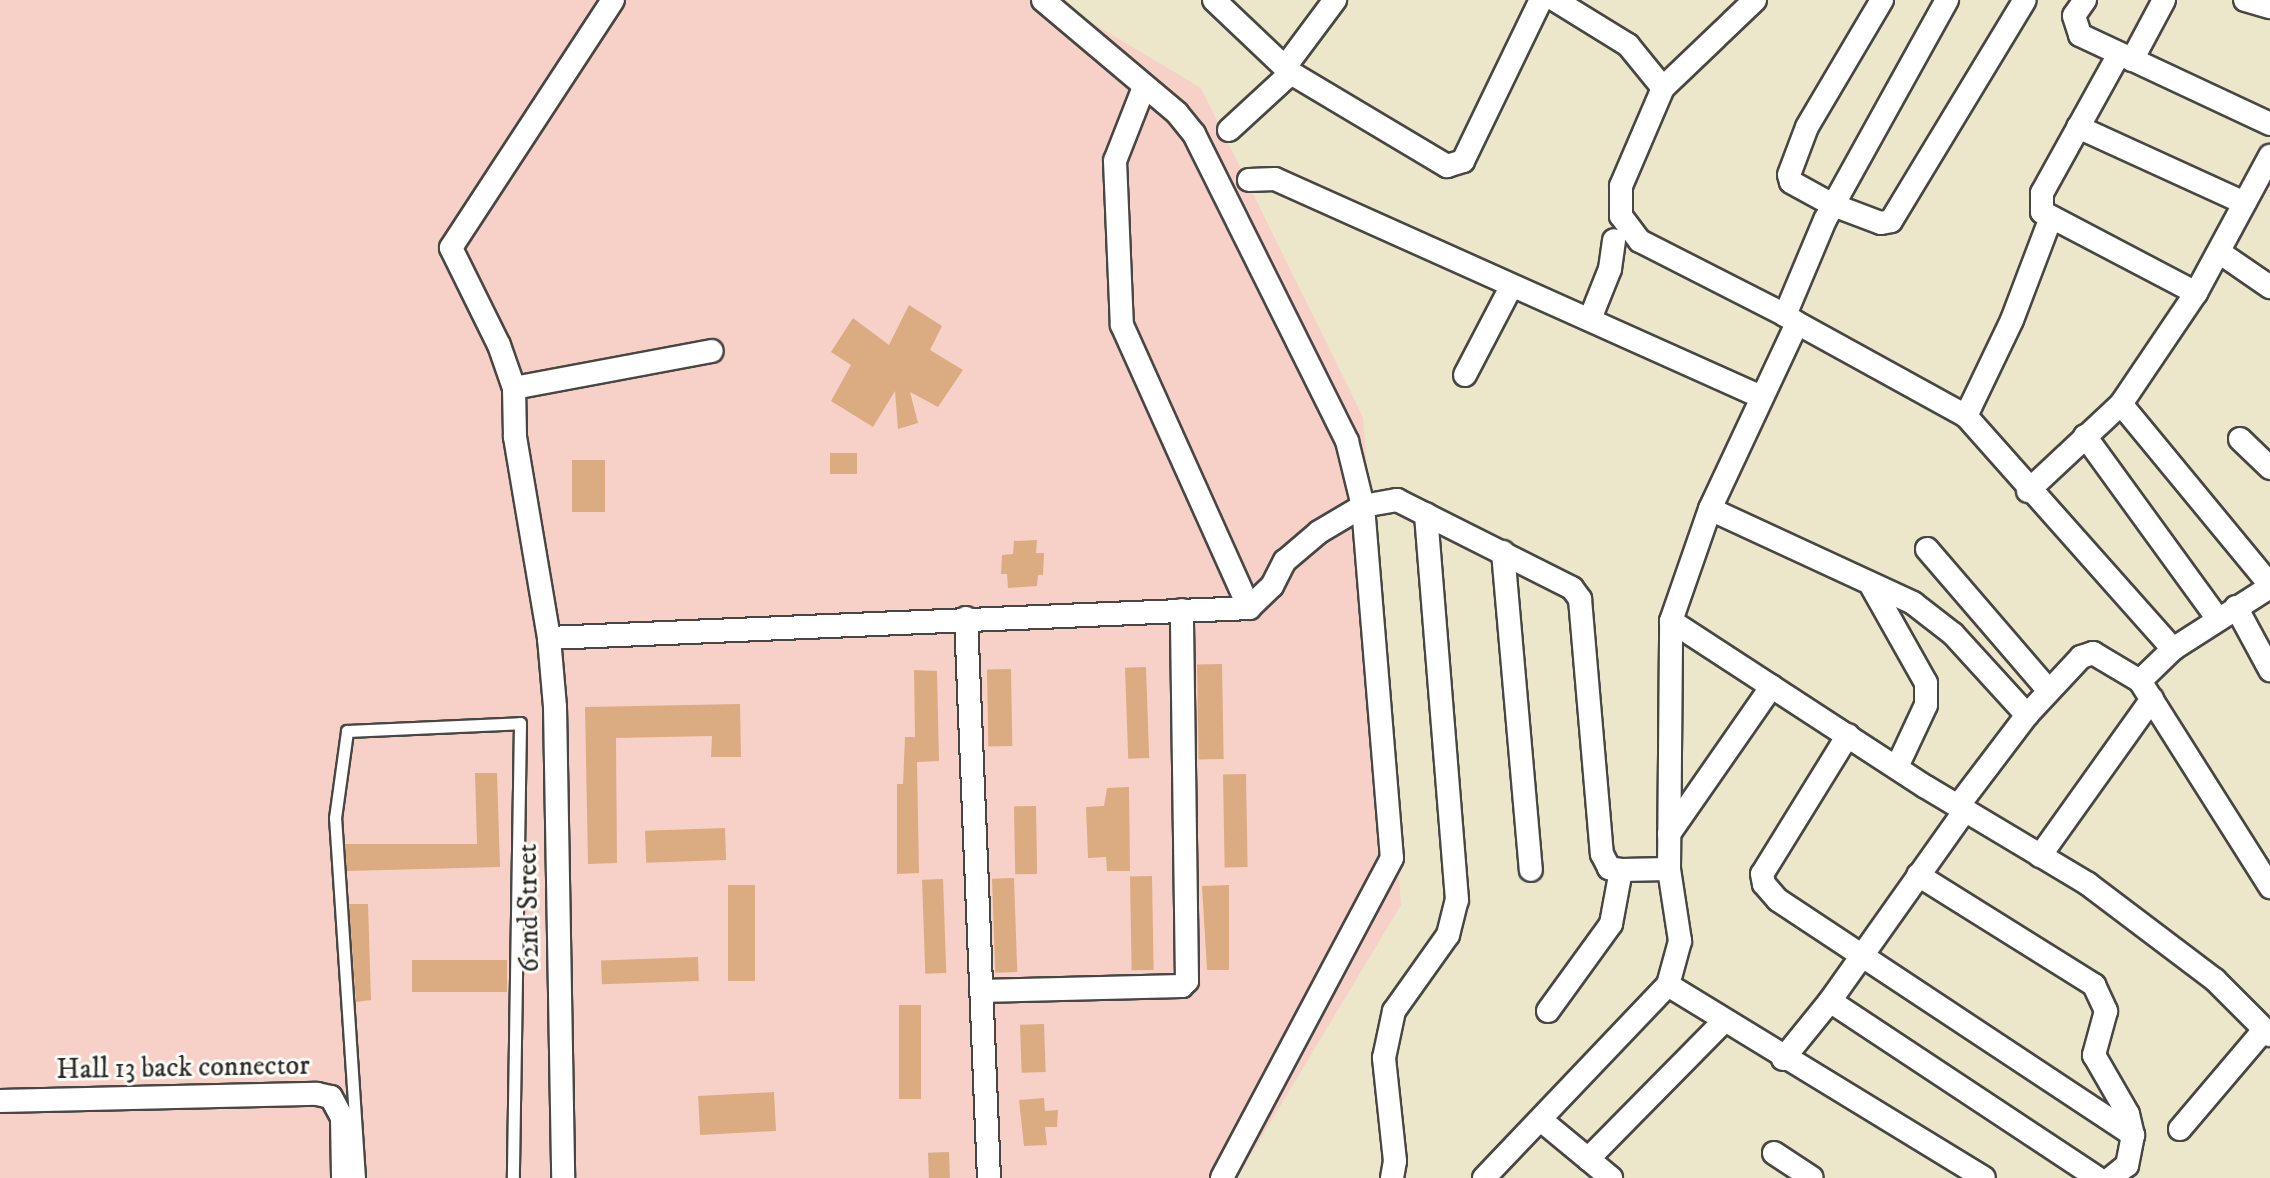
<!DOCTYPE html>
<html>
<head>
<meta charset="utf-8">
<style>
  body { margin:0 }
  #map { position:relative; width:2270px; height:1178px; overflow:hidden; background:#ece7ca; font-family:"IM FELL DW Pica",serif }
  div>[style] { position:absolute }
  .built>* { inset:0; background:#f7d1c7 }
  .building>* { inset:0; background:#dbac82; transform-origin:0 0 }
  .roads { filter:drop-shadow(2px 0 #484743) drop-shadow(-2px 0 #484743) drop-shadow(0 2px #484743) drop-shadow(0 -2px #484743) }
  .lane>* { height:11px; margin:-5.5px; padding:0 5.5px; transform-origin:5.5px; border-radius:5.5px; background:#fff }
  .street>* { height:22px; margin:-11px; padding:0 11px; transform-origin:11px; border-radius:11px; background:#fff }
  span { translate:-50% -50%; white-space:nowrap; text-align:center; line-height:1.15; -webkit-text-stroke:6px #fdfcf7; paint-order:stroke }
  .street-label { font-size:28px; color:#2b2b2b }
</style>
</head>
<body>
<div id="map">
  <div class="built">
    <i style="clip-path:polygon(0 0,1054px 0,1201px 88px,1363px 417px,1401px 905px,1237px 1178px,0 1178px)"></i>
  </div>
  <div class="building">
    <i style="clip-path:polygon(909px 305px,942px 326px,930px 350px,963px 370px,938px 407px,910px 392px,918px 423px,898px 429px,895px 391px,873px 427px,831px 401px,851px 365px,831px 352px,853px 318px,889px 345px)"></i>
    <i style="left:830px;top:453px;width:27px;height:21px"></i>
    <i style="left:572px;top:460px;width:33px;height:52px"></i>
    <i style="clip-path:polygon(1037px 540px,1036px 553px,1044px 553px,1043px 575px,1038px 575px,1037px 586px,1008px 588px,1007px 574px,1001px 574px,1002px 555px,1013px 554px,1014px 541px)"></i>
    <i style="left:1222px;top:664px;width:95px;height:25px;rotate:89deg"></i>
    <i style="left:1146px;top:667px;width:91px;height:21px;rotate:88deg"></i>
    <i style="left:1011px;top:669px;width:77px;height:24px;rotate:89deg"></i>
    <i style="clip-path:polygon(914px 670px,937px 671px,939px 761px,917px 762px,919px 873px,897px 874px,897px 784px,903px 784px,905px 737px,915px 737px)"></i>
    <i style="clip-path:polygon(740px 704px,741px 757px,711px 757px,712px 736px,616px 738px,617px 863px,588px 864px,585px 707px)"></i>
    <i style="clip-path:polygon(475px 773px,497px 773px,500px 867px,347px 871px,345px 844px,477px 844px)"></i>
    <i style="left:1246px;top:774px;width:93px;height:23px;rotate:89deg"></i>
    <i style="clip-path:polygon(1129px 787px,1130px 871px,1107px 871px,1106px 857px,1088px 858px,1086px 807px,1104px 806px,1107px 788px)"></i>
    <i style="left:1036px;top:806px;width:68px;height:22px;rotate:89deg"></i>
    <i style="left:725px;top:828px;width:32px;height:80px;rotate:88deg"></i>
    <i style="left:1152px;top:876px;width:94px;height:22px;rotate:89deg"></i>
    <i style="left:1014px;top:878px;width:94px;height:22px;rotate:88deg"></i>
    <i style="left:943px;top:879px;width:94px;height:21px;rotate:88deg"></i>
    <i style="left:728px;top:885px;width:27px;height:96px"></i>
    <i style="clip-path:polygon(1229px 885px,1229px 970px,1207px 970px,1202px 886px)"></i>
    <i style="clip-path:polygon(349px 904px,368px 904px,371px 1000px,356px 1002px)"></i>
    <i style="left:698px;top:957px;width:24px;height:97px;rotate:88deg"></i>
    <i style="left:507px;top:960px;width:32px;height:95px;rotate:90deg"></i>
    <i style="left:899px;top:1005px;width:22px;height:94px"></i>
    <i style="left:1044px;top:1024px;width:48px;height:24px;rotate:88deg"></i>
    <i style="left:774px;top:1092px;width:39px;height:76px;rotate:87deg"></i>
    <i style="clip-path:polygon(1044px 1098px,1045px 1111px,1058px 1110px,1057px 1127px,1045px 1127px,1047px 1145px,1024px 1146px,1019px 1100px)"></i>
    <i style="left:949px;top:1152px;width:26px;height:21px;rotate:88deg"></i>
  </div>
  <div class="roads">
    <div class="lane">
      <i style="left:359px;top:1178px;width:361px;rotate:-93.8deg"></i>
      <i style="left:335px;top:818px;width:88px;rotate:-82.1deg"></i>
      <i style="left:347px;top:731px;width:173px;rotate:-2.6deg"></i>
      <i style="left:520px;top:723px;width:455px;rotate:90.9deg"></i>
    </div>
    <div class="street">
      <i style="left:613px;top:0;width:296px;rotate:123.2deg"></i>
      <i style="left:451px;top:248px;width:108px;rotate:63.7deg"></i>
      <i style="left:499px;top:345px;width:46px;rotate:70.8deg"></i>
      <i style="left:514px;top:388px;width:49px;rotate:88.8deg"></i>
      <i style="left:515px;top:437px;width:204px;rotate:80.4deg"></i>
      <i style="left:549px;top:638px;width:701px;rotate:-2.45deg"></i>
      <i style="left:1249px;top:608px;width:32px;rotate:-44deg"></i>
      <i style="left:1272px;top:586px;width:28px;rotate:-63deg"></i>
      <i style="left:1285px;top:561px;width:45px;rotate:-40.5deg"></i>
      <i style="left:1319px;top:532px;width:51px;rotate:-30.6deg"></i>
      <i style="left:1363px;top:506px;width:35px;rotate:-10deg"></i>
      <i style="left:1397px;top:500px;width:196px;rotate:26.7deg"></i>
      <i style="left:1572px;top:588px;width:14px;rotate:54deg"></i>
      <i style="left:1580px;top:599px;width:256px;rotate:85.1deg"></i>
      <i style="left:1602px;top:854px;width:16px;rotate:63deg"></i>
      <i style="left:1609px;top:868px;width:12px;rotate:9deg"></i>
      <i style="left:1621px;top:870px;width:48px;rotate:-1.2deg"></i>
      <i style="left:1669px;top:869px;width:248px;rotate:-89.5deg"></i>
      <i style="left:1671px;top:621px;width:119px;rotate:-70.8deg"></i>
      <i style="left:1710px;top:509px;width:205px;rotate:-64.9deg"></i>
      <i style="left:1797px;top:323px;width:14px;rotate:-146deg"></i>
      <i style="left:1785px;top:315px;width:103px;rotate:-67.2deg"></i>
      <i style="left:1825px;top:220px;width:252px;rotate:-61deg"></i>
      <i style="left:1043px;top:0;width:175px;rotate:40.1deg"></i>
      <i style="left:1177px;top:113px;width:27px;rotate:51deg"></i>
      <i style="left:1194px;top:134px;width:343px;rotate:63.5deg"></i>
      <i style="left:1347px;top:441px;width:67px;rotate:76.2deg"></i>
      <i style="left:1363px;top:506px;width:353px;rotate:85.3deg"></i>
      <i style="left:1392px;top:858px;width:362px;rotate:118deg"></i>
      <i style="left:1214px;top:0;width:106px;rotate:43.5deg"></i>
      <i style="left:1291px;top:73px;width:182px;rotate:30.8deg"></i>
      <i style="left:1447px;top:166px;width:17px;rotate:-17deg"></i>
      <i style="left:1463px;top:161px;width:179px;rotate:-64.2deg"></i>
      <i style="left:1555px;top:0;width:86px;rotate:31.7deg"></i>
      <i style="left:1628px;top:45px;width:55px;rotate:50.9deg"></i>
      <i style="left:1755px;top:0;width:127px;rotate:136.3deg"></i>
      <i style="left:1663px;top:88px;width:107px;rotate:113.2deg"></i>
      <i style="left:1621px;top:186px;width:30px;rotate:90deg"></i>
      <i style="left:1621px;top:216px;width:31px;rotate:53deg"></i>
      <i style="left:1640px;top:241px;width:163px;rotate:27deg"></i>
      <i style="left:1882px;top:0;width:147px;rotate:120.6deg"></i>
      <i style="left:1807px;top:127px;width:51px;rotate:110.6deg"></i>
      <i style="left:1789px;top:175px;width:7px;rotate:74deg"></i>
      <i style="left:1791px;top:182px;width:48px;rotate:28.7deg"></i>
      <i style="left:1833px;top:205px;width:51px;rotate:20.6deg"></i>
      <i style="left:1881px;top:223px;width:10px;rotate:-11deg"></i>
      <i style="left:1891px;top:221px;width:258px;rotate:-58.8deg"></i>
      <i style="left:2085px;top:0;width:19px;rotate:125deg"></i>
      <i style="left:2074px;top:16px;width:20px;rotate:72deg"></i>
      <i style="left:2080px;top:35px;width:210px;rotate:25.1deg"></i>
      <i style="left:2245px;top:0;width:26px;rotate:16deg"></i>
      <i style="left:2119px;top:54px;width:159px;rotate:119deg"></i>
      <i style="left:2042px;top:193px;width:19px;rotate:90deg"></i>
      <i style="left:2042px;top:212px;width:174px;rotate:27.7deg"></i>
      <i style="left:2132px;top:60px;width:68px;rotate:-61.9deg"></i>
      <i style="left:1285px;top:67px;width:84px;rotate:-53.3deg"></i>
      <i style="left:1144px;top:87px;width:79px;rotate:111.4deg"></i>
      <i style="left:1115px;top:161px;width:164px;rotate:87.6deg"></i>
      <i style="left:1122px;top:325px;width:310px;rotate:65.8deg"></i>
      <i style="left:2078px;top:127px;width:183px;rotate:24.5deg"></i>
      <i style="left:1229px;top:130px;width:84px;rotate:-42.6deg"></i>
      <i style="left:1249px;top:180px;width:26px;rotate:-2deg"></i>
      <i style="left:1275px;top:179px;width:530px;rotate:24.15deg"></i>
      <i style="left:2219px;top:252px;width:62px;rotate:34.5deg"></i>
      <i style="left:1590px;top:319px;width:54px;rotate:-68.2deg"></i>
      <i style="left:1610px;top:269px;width:29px;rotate:-82deg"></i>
      <i style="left:1797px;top:323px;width:193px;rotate:28.8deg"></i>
      <i style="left:1966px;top:416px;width:312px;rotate:48.4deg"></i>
      <i style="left:2173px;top:649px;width:46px;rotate:135.9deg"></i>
      <i style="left:2140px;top:681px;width:244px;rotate:57.7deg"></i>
      <i style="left:1465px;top:375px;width:99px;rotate:-62.4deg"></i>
      <i style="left:514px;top:388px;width:201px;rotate:-10.6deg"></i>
      <i style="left:2121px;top:404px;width:234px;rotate:50.5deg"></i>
      <i style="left:1966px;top:416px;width:106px;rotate:-64.4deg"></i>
      <i style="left:2012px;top:320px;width:107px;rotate:-69.2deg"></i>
      <i style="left:2085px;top:436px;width:225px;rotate:54deg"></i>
      <i style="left:2240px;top:439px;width:42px;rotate:44deg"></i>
      <i style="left:2028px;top:491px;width:127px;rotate:-43.1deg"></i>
      <i style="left:2121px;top:404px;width:134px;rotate:-56deg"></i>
      <i style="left:2196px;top:293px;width:156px;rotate:-61.6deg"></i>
      <i style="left:1710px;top:509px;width:224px;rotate:24.8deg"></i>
      <i style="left:1913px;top:603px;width:51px;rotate:37.8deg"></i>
      <i style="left:1953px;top:634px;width:110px;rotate:47.6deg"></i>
      <i style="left:1927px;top:549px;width:187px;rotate:49.3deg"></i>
      <i style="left:1503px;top:552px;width:319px;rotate:85deg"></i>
      <i style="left:1872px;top:587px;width:110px;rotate:60.6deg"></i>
      <i style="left:1926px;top:683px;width:22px;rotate:90deg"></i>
      <i style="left:1926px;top:705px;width:68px;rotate:115.1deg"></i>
      <i style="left:2236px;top:607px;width:72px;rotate:61.6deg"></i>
      <i style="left:966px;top:618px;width:560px;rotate:87.65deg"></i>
      <i style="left:1671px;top:621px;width:304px;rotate:33.1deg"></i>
      <i style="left:1926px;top:787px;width:189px;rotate:30.9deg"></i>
      <i style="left:2088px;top:884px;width:159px;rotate:37.1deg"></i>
      <i style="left:2215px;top:980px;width:78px;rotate:45deg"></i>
      <i style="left:549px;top:638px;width:69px;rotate:85deg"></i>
      <i style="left:555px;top:707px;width:471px;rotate:89deg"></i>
      <i style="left:2173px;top:649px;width:115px;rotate:-32.6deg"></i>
      <i style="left:1848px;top:735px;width:163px;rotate:121.7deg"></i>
      <i style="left:1762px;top:874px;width:10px;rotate:79deg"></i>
      <i style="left:1764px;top:884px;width:21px;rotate:49deg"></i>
      <i style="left:1778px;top:900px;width:426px;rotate:33.5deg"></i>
      <i style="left:2133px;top:1135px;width:31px;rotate:101deg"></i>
      <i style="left:2127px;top:1165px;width:21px;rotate:141deg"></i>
      <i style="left:1958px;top:806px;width:114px;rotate:-52.8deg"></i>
      <i style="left:2027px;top:715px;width:79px;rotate:-47deg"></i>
      <i style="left:2081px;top:657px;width:13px;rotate:-18deg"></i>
      <i style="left:2093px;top:653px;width:55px;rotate:30.8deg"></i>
      <i style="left:1669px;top:834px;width:180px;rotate:-55.2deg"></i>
      <i style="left:2040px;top:856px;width:193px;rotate:-54.5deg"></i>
      <i style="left:1918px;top:875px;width:208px;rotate:32deg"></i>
      <i style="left:2094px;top:985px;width:29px;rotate:65deg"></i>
      <i style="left:2106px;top:1011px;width:46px;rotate:105.3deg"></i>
      <i style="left:2094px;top:1055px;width:68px;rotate:60deg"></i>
      <i style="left:2128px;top:1114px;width:22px;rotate:77deg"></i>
      <i style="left:1668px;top:985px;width:370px;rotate:31.4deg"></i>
      <i style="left:981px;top:991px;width:201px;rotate:-1.4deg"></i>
      <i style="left:1182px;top:986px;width:7px;rotate:-45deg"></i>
      <i style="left:1187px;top:981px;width:371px;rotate:-90.8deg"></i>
      <i style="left:1830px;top:1001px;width:320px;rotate:33.5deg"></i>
      <i style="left:1548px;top:1011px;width:107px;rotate:-54.1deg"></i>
      <i style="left:1611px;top:924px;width:55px;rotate:-79.5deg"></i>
      <i style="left:1783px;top:1059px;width:75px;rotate:-51deg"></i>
      <i style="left:1830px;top:1001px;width:234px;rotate:-54.7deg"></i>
      <i style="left:0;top:1101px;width:317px;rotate:-1.3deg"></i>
      <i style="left:317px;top:1094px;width:14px;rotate:12deg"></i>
      <i style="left:331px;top:1097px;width:24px;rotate:62deg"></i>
      <i style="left:342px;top:1118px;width:60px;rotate:89deg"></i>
      <i style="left:1541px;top:1120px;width:91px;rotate:39.6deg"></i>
      <i style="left:2180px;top:1129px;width:130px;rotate:-49.7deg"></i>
      <i style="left:1774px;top:1153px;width:45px;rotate:33.3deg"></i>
      <i style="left:1588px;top:1159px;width:194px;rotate:-45.4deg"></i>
      <i style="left:1392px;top:1178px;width:17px;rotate:-80deg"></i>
      <i style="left:1395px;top:1161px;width:104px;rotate:-96.1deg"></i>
      <i style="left:1384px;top:1058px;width:48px;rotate:-78deg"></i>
      <i style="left:1394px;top:1011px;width:93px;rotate:-54.6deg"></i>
      <i style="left:1448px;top:935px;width:36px;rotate:-76deg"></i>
      <i style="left:1457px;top:900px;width:387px;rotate:-94.6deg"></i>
      <i style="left:1484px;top:1178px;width:267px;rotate:-46.4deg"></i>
      <i style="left:1668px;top:985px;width:46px;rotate:-74.7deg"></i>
      <i style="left:1680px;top:941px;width:73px;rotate:-98.7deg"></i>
    </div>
  </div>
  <div class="street-label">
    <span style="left:529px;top:908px;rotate:-91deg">62nd Street</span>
    <span style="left:183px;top:1068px;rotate:-1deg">Hall 13 back connector</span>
  </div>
</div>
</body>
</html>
